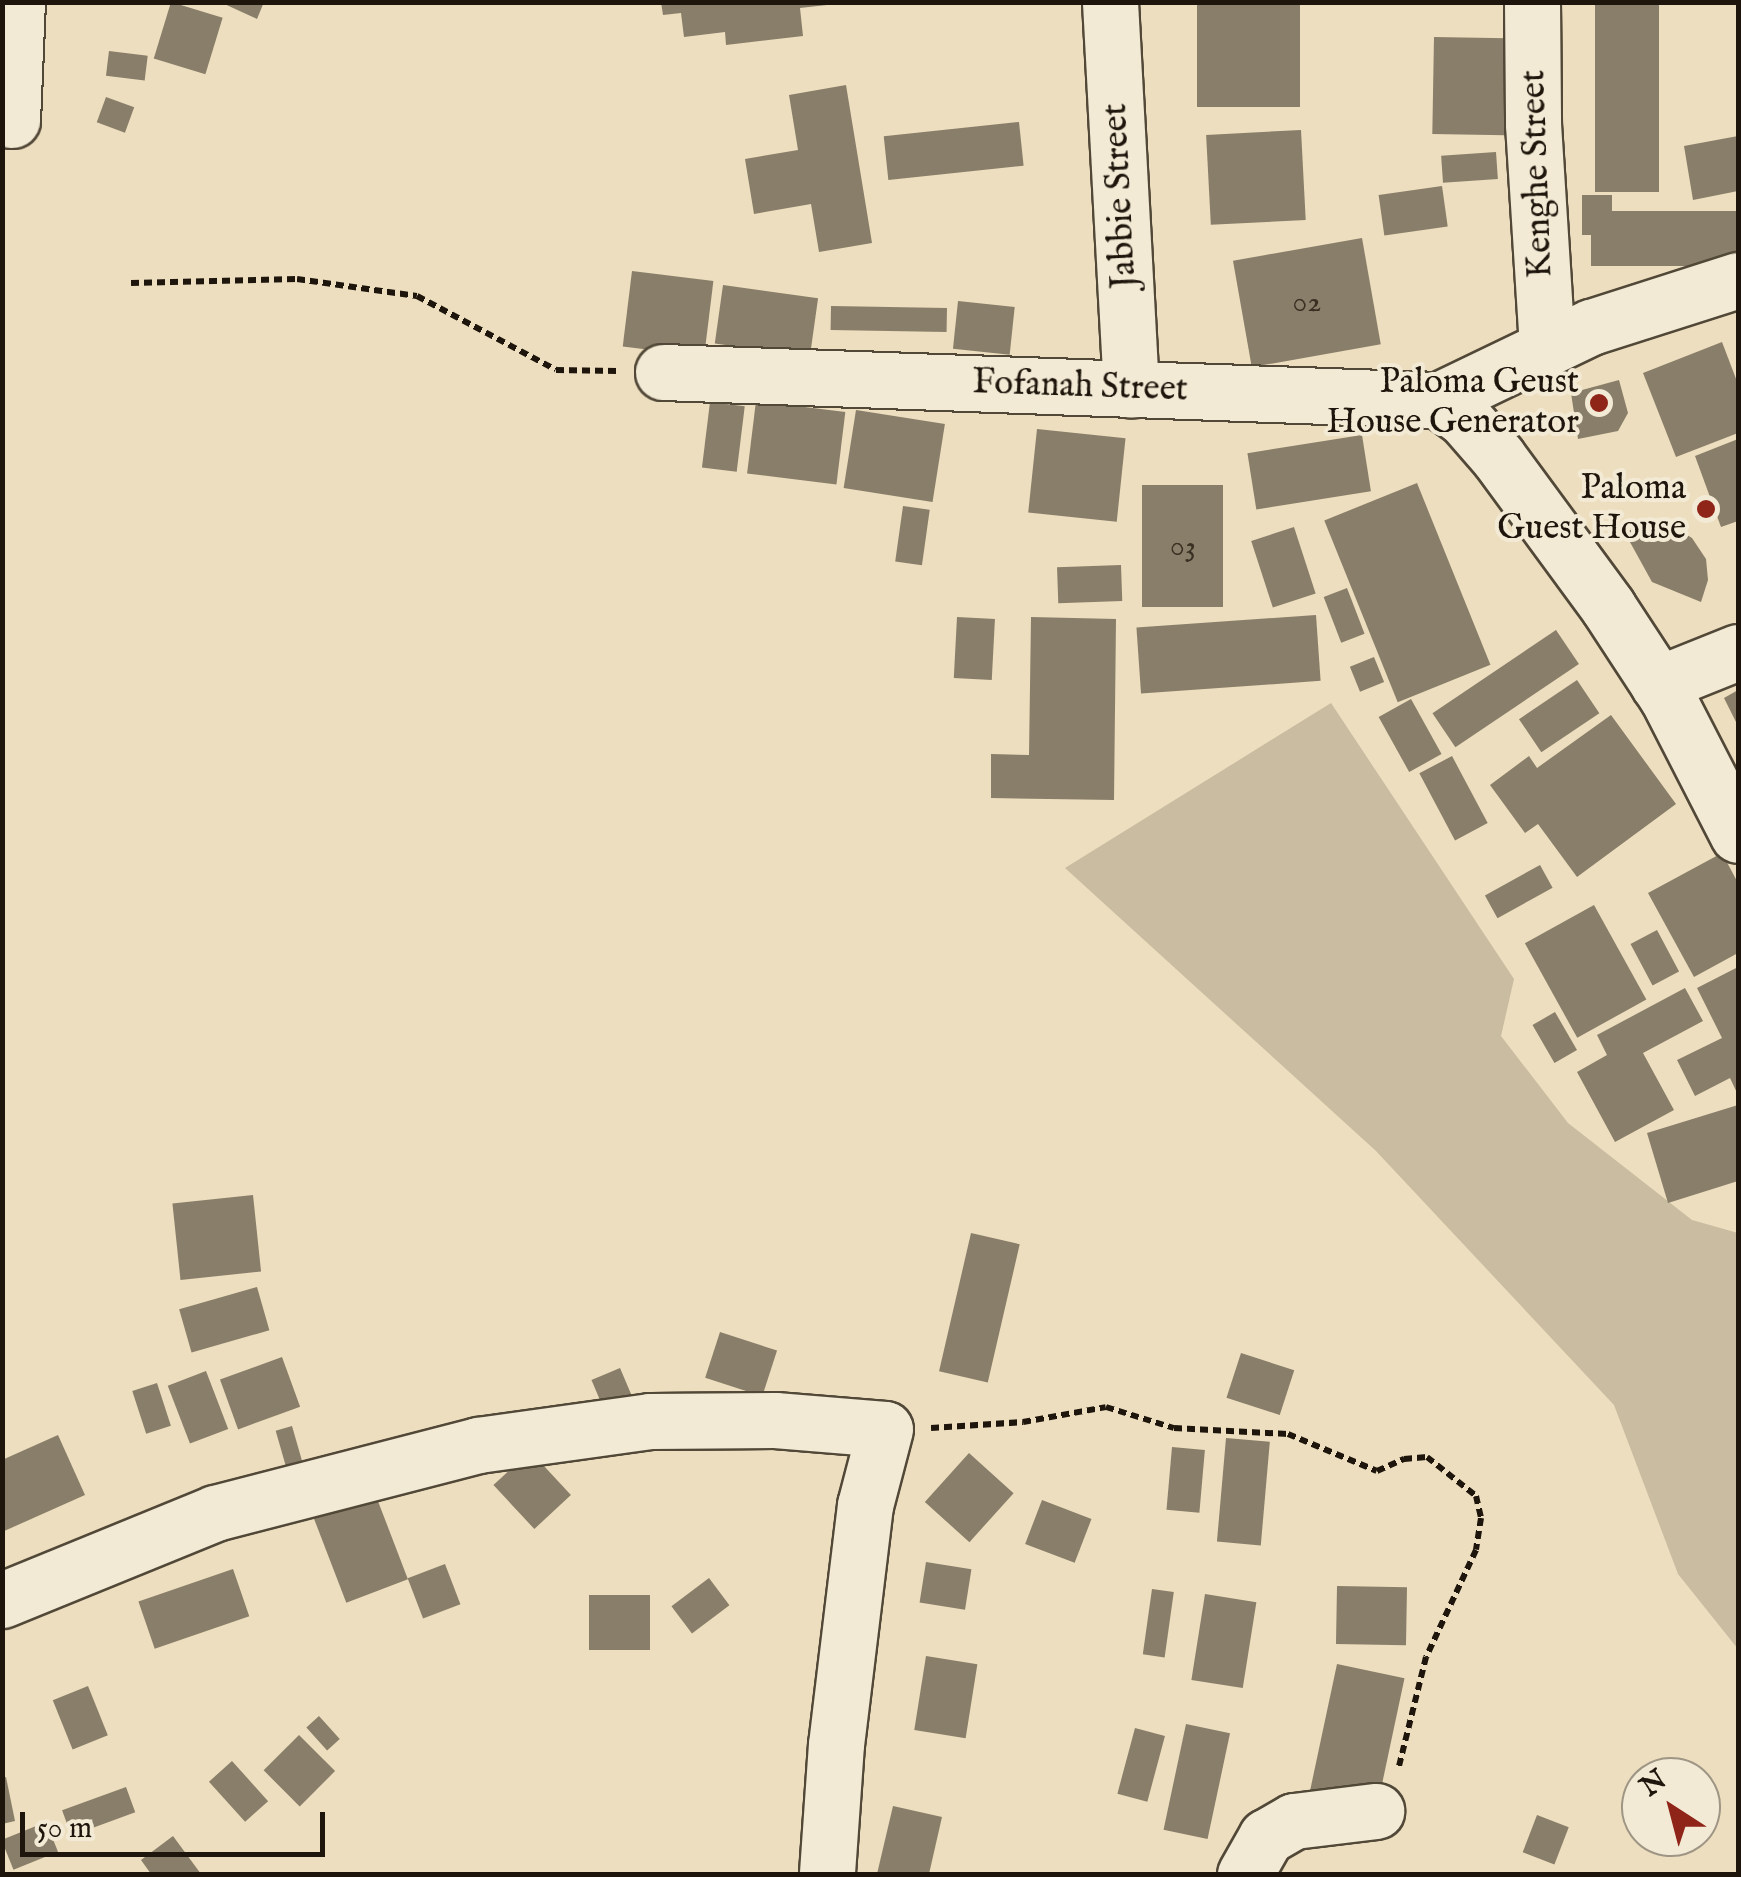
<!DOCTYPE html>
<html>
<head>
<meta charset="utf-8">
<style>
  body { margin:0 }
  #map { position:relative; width:1741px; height:1877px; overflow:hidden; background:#ecdebe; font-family:"IM FELL English",serif }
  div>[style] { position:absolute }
  .green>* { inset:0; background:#c9bca0 }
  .building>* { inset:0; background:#897e69; transform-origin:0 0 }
  .path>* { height:6px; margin-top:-3px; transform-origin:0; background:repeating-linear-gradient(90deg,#1e160c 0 8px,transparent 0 13px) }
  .roads { filter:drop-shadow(2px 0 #524838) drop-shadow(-2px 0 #524838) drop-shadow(0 2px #524838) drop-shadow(0 -2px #524838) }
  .minor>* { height:55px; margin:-27.5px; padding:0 27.5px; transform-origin:27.5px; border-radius:27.5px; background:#f3ead5 }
  .dots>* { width:28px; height:28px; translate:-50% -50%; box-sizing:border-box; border:5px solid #f3ead5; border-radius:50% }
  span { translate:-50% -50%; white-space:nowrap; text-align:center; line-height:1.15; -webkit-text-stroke:8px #f3ead5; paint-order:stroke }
  .number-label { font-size:30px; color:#393023 }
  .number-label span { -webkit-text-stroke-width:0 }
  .street-label { font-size:35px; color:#1e160c }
  .poi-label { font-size:35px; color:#1e160c }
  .right { translate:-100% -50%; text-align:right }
  .frame { position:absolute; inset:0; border:5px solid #1e160c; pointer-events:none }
  .north { position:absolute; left:1621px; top:1757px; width:100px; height:100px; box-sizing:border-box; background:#f3ead5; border:2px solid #9e9585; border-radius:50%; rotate:324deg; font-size:28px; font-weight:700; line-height:40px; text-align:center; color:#1e160c }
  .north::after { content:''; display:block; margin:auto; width:35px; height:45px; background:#8f2418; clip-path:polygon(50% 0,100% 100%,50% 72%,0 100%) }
  .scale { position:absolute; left:20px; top:1812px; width:305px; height:45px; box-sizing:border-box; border:5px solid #1e160c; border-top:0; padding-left:12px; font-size:30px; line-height:35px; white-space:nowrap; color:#1e160c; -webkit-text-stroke:8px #f3ead5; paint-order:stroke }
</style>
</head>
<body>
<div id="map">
  <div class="green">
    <i style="clip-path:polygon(1331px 703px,1514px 979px,1501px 1036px,1568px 1123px,1692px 1220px,1738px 1233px,1738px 1649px,1678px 1574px,1614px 1405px,1376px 1151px,1065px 868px)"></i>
  </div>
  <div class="building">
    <i style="left:171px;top:2px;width:54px;height:59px;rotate:17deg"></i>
    <i style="clip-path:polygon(220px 2px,264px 2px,257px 19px)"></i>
    <i style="clip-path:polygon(661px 2px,827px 2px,827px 5px,800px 8px,803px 36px,726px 45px,725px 32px,684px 37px,681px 13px,663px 15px)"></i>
    <i style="left:1197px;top:2px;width:103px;height:105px"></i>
    <i style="left:1595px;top:2px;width:64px;height:190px"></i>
    <i style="left:1434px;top:37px;width:88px;height:97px;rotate:1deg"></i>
    <i style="left:109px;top:51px;width:39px;height:25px;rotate:7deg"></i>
    <i style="clip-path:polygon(846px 85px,872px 243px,819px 252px,811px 204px,754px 214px,745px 159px,798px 150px,789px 95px)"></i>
    <i style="left:106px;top:97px;width:30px;height:27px;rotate:20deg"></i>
    <i style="left:1019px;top:122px;width:44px;height:136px;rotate:84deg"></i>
    <i style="left:1301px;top:130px;width:90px;height:95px;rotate:87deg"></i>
    <i style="clip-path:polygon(1738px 136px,1738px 191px,1693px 200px,1684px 146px)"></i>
    <i style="left:1496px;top:152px;width:27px;height:55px;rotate:86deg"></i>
    <i style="left:1442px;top:186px;width:41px;height:64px;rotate:82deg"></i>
    <i style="left:1582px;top:195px;width:30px;height:40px"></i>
    <i style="left:1738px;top:211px;width:55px;height:147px;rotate:90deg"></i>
    <i style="left:1362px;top:238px;width:108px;height:131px;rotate:80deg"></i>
    <i style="left:632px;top:271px;width:82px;height:76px;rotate:7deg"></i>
    <i style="left:723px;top:285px;width:96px;height:59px;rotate:8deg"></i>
    <i style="left:958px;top:301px;width:57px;height:48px;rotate:6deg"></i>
    <i style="left:831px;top:306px;width:116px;height:24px;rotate:1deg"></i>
    <i style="clip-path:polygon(1722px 342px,1738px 384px,1738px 433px,1676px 457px,1643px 373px)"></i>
    <i style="clip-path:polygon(1619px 380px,1628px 413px,1618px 431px,1578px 439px,1571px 393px)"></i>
    <i style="left:756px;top:401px;width:90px;height:73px;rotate:7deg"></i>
    <i style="left:710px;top:402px;width:35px;height:66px;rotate:7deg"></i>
    <i style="left:856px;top:410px;width:90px;height:79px;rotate:9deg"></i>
    <i style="left:1037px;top:429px;width:89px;height:84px;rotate:6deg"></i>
    <i style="left:1362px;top:435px;width:57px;height:116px;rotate:81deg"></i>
    <i style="clip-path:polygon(1738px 439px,1738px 521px,1721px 527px,1695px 456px)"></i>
    <i style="left:1417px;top:483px;width:196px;height:100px;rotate:68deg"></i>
    <i style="left:1223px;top:485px;width:122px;height:81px;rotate:90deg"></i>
    <i style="left:903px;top:506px;width:27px;height:56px;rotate:8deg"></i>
    <i style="clip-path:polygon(1645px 522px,1669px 524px,1692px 538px,1706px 559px,1708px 580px,1701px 602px,1652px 582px,1625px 533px)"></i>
    <i style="left:1294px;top:527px;width:70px;height:45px;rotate:72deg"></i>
    <i style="left:1121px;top:565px;width:36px;height:64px;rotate:88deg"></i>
    <i style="left:1347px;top:588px;width:49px;height:25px;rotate:69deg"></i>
    <i style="left:1316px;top:615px;width:66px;height:180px;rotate:86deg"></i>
    <i style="left:957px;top:617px;width:38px;height:61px;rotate:3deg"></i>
    <i style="clip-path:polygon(1031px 617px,1116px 619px,1114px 800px,991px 798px,991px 754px,1029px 755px)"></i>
    <i style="left:1556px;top:630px;width:41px;height:149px;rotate:56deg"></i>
    <i style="left:1374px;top:657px;width:27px;height:26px;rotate:68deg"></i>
    <i style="left:1577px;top:680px;width:40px;height:70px;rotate:56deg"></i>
    <i style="clip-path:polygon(1738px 690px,1738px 726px,1724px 698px)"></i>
    <i style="left:1411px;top:699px;width:63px;height:37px;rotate:61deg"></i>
    <i style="clip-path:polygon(1611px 715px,1676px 804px,1577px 877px,1538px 824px,1525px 833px,1490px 785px,1529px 756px,1537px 768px)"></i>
    <i style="left:1452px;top:756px;width:76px;height:37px;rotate:62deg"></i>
    <i style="clip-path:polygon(1722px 853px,1738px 883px,1738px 953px,1694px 977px,1648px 893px)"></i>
    <i style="left:1540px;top:865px;width:26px;height:63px;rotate:61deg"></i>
    <i style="left:1594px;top:905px;width:108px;height:79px;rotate:61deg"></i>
    <i style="left:1657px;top:930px;width:47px;height:30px;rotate:62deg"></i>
    <i style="clip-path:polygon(1738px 967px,1738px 1095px,1730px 1078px,1695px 1096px,1677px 1060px,1722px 1038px,1697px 988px)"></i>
    <i style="clip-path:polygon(1685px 988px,1703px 1021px,1643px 1053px,1674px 1110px,1615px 1142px,1577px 1072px,1607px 1055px,1597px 1035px)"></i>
    <i style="left:1555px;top:1012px;width:44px;height:26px;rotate:60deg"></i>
    <i style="clip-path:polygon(1738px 1105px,1738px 1181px,1668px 1203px,1647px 1133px)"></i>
    <i style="left:253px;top:1195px;width:77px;height:81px;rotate:84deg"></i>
    <i style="left:971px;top:1233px;width:50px;height:142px;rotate:13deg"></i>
    <i style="left:257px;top:1287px;width:45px;height:81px;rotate:74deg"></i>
    <i style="left:720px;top:1332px;width:60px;height:48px;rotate:18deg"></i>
    <i style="left:1241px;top:1353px;width:56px;height:47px;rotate:18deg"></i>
    <i style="left:282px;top:1357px;width:53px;height:66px;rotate:70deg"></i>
    <i style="left:620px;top:1368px;width:44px;height:31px;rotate:67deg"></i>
    <i style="left:206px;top:1371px;width:62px;height:41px;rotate:69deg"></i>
    <i style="left:157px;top:1383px;width:45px;height:26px;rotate:72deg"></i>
    <i style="left:292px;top:1426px;width:36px;height:17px;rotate:74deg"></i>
    <i style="clip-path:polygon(58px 1435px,85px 1495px,2px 1532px,2px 1460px)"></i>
    <i style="left:1226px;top:1438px;width:44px;height:104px;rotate:5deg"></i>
    <i style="left:1172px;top:1447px;width:33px;height:63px;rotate:5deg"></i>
    <i style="left:530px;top:1451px;width:60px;height:50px;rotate:47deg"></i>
    <i style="left:969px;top:1453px;width:60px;height:66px;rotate:42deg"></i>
    <i style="left:371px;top:1483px;width:103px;height:66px;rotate:69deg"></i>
    <i style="left:1042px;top:1500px;width:53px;height:47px;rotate:21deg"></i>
    <i style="left:926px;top:1562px;width:46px;height:41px;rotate:9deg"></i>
    <i style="left:445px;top:1564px;width:43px;height:40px;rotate:69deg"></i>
    <i style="left:233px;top:1569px;width:50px;height:100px;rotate:71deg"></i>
    <i style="left:709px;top:1578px;width:34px;height:47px;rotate:53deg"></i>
    <i style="left:1337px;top:1586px;width:70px;height:58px;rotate:1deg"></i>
    <i style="left:1152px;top:1589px;width:22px;height:66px;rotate:8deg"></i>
    <i style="left:1205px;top:1594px;width:52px;height:87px;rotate:9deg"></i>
    <i style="left:589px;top:1595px;width:61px;height:55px"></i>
    <i style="left:926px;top:1656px;width:52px;height:75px;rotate:9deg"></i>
    <i style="left:1337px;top:1664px;width:69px;height:140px;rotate:12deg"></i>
    <i style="left:88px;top:1686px;width:53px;height:38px;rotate:68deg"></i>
    <i style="left:319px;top:1716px;width:31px;height:17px;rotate:48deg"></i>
    <i style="left:1186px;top:1724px;width:45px;height:108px;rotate:12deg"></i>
    <i style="left:1135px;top:1728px;width:31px;height:68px;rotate:15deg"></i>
    <i style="left:299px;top:1735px;width:51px;height:50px;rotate:45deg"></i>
    <i style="left:232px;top:1761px;width:54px;height:31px;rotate:48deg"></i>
    <i style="clip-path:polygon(6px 1777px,15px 1821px,2px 1824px,2px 1778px)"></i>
    <i style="left:126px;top:1787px;width:27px;height:68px;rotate:70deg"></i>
    <i style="clip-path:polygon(893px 1806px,942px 1817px,929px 1874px,877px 1874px)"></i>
    <i style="left:1537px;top:1815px;width:34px;height:40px;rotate:21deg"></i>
    <i style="left:46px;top:1822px;width:32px;height:48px;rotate:68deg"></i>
    <i style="clip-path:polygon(173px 1836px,201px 1874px,151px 1874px,141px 1860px)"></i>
  </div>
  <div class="path">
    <i style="left:131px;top:283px;width:166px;rotate:-1.4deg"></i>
    <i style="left:297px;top:279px;width:121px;rotate:8.1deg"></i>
    <i style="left:417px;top:296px;width:157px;rotate:28deg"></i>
    <i style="left:556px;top:370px;width:61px;rotate:0.9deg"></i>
    <i style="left:931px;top:1428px;width:92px;rotate:-3.7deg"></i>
    <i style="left:1023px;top:1422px;width:84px;rotate:-10.2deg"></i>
    <i style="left:1106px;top:1407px;width:71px;rotate:17.2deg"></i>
    <i style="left:1174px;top:1428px;width:114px;rotate:3deg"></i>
    <i style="left:1288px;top:1434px;width:96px;rotate:22.6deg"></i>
    <i style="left:1377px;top:1471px;width:30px;rotate:-24deg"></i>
    <i style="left:1404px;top:1459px;width:23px;rotate:-5deg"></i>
    <i style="left:1427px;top:1457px;width:63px;rotate:38.5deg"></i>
    <i style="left:1476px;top:1496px;width:23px;rotate:77deg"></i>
    <i style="left:1481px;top:1518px;width:32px;rotate:99deg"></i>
    <i style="left:1476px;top:1550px;width:118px;rotate:115deg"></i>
    <i style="left:1426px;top:1657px;width:116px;rotate:103.9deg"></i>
  </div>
  <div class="roads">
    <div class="minor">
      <i style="left:1110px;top:2px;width:388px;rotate:86.9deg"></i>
      <i style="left:1532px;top:2px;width:122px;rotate:89.5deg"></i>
      <i style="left:1533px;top:124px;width:221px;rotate:86.4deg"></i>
      <i style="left:12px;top:120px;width:118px;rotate:-87.6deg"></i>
      <i style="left:663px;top:372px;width:777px;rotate:2.07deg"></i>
      <i style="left:1439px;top:400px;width:169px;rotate:-25.7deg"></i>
      <i style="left:1591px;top:327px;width:154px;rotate:-17.7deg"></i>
      <i style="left:1439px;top:400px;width:31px;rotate:36deg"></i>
      <i style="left:1464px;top:418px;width:52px;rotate:48.9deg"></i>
      <i style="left:1498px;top:457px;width:186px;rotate:53.7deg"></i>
      <i style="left:1608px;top:607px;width:108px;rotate:56.8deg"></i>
      <i style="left:1667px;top:697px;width:155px;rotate:62.8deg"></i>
      <i style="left:1658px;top:684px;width:86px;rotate:-21.8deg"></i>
      <i style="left:2px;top:1600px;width:230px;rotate:-22.2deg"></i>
      <i style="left:215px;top:1513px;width:272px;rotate:-14.5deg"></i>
      <i style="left:478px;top:1445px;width:174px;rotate:-7.9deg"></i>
      <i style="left:650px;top:1421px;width:125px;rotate:-0.5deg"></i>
      <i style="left:775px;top:1420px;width:110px;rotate:4.7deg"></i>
      <i style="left:885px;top:1429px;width:79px;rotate:104.7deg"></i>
      <i style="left:865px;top:1505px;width:241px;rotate:96.9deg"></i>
      <i style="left:836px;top:1744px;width:130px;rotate:94deg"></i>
      <i style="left:1245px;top:1874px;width:43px;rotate:-60.4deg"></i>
      <i style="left:1266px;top:1837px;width:32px;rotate:-30deg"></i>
      <i style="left:1294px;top:1821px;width:83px;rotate:-7deg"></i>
    </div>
  </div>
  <div class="dots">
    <i style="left:1599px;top:403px;background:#8f2418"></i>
    <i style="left:1706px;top:509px;background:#8f2418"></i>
  </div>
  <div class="number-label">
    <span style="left:1307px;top:303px">02</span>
    <span style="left:1183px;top:547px">03</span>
  </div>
  <div class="street-label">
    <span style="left:1538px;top:174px;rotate:-92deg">Kenghe Street</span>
    <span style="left:1121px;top:196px;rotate:-93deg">Jabbie Street</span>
    <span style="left:1080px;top:387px;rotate:2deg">Fofanah Street</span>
  </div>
  <div class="poi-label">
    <span class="right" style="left:1579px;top:403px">Paloma Geust<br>House Generator</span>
    <span class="right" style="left:1686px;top:509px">Paloma<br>Guest House</span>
  </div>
  <div class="frame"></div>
  <div class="north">N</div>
  <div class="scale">50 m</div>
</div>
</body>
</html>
